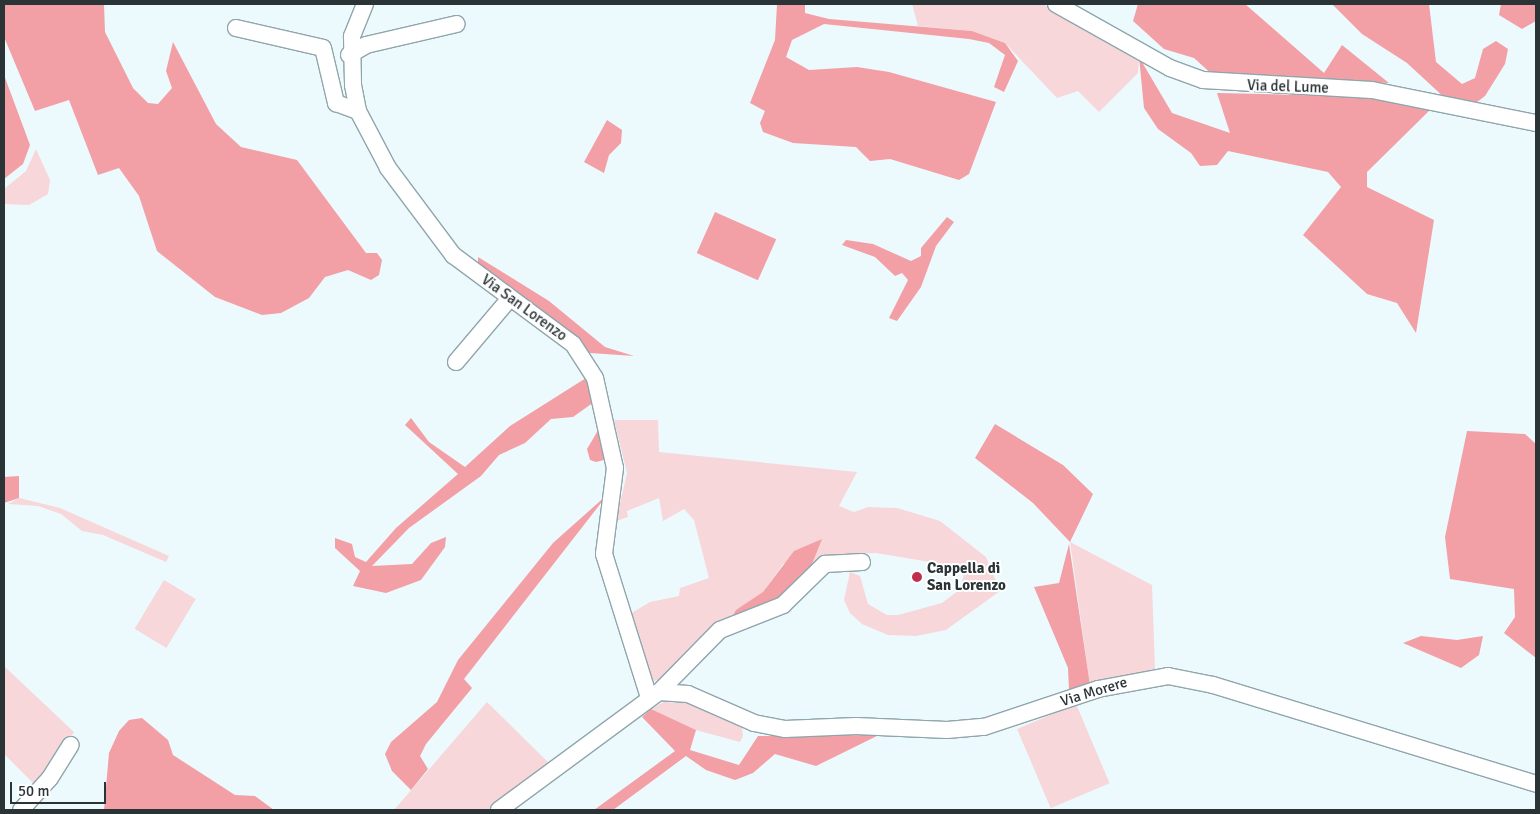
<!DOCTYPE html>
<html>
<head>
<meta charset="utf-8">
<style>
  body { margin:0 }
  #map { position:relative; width:1540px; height:814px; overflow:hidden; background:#ecfafe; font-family:Signika,sans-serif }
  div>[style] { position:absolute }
  .green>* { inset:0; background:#f7d7d9; transform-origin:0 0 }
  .forest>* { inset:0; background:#f29fa6; transform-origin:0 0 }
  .roads { filter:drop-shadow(1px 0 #8fa6ac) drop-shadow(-1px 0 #8fa6ac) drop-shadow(0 1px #8fa6ac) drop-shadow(0 -1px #8fa6ac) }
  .minor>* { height:16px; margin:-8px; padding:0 8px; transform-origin:8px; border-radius:8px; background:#fff }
  .dots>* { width:14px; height:14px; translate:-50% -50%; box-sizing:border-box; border:2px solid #fff; border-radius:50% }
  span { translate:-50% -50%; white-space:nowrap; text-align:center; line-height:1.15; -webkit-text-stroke:4px #fff; paint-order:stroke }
  .street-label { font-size:15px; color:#2a3336 }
  .poi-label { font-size:15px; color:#2a3336; font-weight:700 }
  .left { translate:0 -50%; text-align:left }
  .frame { position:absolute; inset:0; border:5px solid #2a3336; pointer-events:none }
  .scale { position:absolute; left:10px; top:782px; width:96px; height:22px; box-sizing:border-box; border:2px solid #2a3336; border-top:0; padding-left:6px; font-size:15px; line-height:18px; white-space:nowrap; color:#2a3336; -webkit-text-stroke:4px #fff; paint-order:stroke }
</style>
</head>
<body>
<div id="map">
  <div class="green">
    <i style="clip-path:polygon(912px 4px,1043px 4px,1139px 57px,1138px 73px,1099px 112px,1078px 91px,1057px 98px,1005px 43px,972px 31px,918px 26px)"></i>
    <i style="clip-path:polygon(36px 149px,50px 180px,48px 194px,29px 205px,4px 204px,4px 189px,26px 171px)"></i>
    <i style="clip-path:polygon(614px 420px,658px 420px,659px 452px,857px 472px,839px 506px,854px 512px,868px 507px,897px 508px,940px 521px,986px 557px,1000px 591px,946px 630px,916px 636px,888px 635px,862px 624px,850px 613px,844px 600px,850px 572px,860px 576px,868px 604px,887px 615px,898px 615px,942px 603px,959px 590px,966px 568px,876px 553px,839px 554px,812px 564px,821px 539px,783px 564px,763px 592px,730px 621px,707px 630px,660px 680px,651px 681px,630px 614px,650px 602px,679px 596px,680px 588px,709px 578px,694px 520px,684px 509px,663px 521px,659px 498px,627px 511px,628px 517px,616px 521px,627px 473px)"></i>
    <i style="clip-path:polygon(19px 498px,60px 508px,169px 556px,166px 562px,103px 535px,82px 531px,61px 514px,38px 506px,8px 504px)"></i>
    <i style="clip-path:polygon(1070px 542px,1152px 585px,1155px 669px,1090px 685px)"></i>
    <i style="left:164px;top:580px;width:37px;height:57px;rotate:31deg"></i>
    <i style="clip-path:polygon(4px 666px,74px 732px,38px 788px,4px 754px)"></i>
    <i style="clip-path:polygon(487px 702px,553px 767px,492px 810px,394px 810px)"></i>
    <i style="clip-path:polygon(664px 702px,690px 703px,710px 711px,742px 727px,743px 736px,740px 742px,696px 730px,651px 709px)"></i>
    <i style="left:1076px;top:704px;width:86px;height:64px;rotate:67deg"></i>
  </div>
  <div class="forest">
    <i style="clip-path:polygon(4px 4px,104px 4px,105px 32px,133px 88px,148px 103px,158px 104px,172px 88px,166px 71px,173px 42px,216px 124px,241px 147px,297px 160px,366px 253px,377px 253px,382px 260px,379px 275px,371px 280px,348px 270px,325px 277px,309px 298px,281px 313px,262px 315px,215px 297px,157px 251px,139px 196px,119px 168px,98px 175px,69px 100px,35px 111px,4px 37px)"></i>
    <i style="clip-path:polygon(777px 4px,805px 4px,805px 13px,829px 19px,972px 31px,1005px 43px,1018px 61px,1004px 92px,994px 87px,1005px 55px,989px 43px,969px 39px,824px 24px,792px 40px,786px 57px,809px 70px,857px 67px,889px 72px,996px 102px,969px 174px,959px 180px,890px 159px,870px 161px,856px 147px,793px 143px,763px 132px,760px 123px,765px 111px,750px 103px,775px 40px)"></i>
    <i style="clip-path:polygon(1138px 4px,1245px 4px,1324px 73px,1342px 45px,1389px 83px,1215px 77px,1194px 58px,1164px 49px,1133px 21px)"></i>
    <i style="clip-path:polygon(1332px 4px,1429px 4px,1436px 62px,1462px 84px,1475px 78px,1483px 49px,1496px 41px,1508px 49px,1505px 64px,1485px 96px,1473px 105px,1447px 100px,1407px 63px,1362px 34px)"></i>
    <i style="clip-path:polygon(1501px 4px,1536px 4px,1536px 21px,1522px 29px,1499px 15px)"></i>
    <i style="clip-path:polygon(1139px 57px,1172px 113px,1230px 133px,1217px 93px,1378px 97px,1431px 109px,1367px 172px,1367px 187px,1434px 220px,1416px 333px,1397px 303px,1367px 294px,1303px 235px,1341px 187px,1328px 172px,1228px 151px,1217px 165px,1200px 166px,1191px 153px,1158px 129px,1144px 108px)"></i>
    <i style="clip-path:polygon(4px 75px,30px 145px,23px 164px,4px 179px)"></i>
    <i style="clip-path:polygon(607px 120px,622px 130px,621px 143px,609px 155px,604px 173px,584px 162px)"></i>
    <i style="left:715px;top:212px;width:67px;height:45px;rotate:24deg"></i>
    <i style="clip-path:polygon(947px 217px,954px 222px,936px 246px,921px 287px,897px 321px,889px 318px,908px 280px,902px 273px,895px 276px,875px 257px,842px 245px,846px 240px,873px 244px,911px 261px,921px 256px,921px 248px)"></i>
    <i style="clip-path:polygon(478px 257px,549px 301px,605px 347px,634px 356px,590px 353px,478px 269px)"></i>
    <i style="clip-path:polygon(586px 378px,594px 402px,573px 417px,551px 419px,525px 443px,499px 455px,481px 476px,409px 528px,372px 566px,412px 564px,431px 543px,446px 537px,445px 547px,421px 580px,386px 593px,353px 586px,360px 571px,335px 548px,335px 538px,352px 544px,355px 557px,366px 562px,396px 528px,458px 474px,405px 425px,411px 418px,429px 442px,465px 467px,510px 426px)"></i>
    <i style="clip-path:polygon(995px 424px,1063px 465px,1093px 494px,1070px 542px,1033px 503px,975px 458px)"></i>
    <i style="clip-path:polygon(600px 427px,608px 459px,596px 462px,590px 460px,587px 449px)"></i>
    <i style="clip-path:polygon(1467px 431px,1525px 434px,1536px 444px,1536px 658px,1504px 633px,1515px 617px,1514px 589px,1450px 579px,1445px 537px)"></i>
    <i style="clip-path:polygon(19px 476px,19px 498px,4px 503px,4px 477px)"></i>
    <i style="clip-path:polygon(608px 494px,464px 679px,472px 688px,426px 744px,420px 756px,428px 769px,411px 790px,392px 771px,385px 754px,391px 742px,437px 702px,458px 660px,553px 543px)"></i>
    <i style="clip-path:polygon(822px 539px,812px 564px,784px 599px,730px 621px,736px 610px,763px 592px,794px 551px)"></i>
    <i style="clip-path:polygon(1069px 544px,1090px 685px,1069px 691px,1068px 668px,1034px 587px,1059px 583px)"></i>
    <i style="clip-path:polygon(1421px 636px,1457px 640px,1483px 636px,1479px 655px,1461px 668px,1403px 643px)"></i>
    <i style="clip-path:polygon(651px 709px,696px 730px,690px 750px,739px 765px,758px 736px,879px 735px,816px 766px,775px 754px,753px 773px,735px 780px,706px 770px,686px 756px,613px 810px,594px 810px,675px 751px,642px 717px)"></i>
    <i style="clip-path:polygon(142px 718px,168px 740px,173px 755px,235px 795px,255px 796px,274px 810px,104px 810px,109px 753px,119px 731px,129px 720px)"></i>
  </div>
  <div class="roads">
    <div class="minor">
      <i style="left:365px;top:4px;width:35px;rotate:112deg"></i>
      <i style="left:352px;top:36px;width:49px;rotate:88.8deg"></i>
      <i style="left:353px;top:85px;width:26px;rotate:79deg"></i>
      <i style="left:358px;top:111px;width:64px;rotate:62.2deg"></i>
      <i style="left:388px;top:168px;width:109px;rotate:53.2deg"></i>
      <i style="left:453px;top:255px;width:149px;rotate:36.6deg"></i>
      <i style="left:573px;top:344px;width:40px;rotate:57.1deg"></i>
      <i style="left:595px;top:378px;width:92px;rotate:77.5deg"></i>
      <i style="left:615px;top:468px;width:87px;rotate:97.3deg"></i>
      <i style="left:604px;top:554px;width:151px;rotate:72.6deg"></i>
      <i style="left:1056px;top:4px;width:131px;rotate:29.3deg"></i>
      <i style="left:1170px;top:68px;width:35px;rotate:20deg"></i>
      <i style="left:1203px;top:80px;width:169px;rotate:3.4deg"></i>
      <i style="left:1372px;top:90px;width:167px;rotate:11.4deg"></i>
      <i style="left:236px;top:28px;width:89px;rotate:12.9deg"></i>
      <i style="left:323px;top:48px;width:57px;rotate:76.7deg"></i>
      <i style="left:336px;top:103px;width:23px;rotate:20deg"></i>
      <i style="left:349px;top:55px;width:20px;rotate:-30deg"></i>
      <i style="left:366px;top:45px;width:93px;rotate:-13deg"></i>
      <i style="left:456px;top:362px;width:84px;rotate:-49.8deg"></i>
      <i style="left:659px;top:692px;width:87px;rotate:-45.5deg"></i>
      <i style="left:720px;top:630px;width:68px;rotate:-21.6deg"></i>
      <i style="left:783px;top:605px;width:59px;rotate:-44.3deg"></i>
      <i style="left:825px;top:564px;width:37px;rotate:-3deg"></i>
      <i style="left:21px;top:810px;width:43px;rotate:-47.8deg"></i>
      <i style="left:50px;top:778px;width:39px;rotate:-58deg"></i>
      <i style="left:499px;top:810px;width:199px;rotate:-36.4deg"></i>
      <i style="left:659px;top:692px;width:29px;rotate:4deg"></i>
      <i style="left:688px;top:694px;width:72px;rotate:23.7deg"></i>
      <i style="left:754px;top:723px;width:32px;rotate:11deg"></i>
      <i style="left:785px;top:729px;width:71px;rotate:-2.4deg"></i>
      <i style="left:856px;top:726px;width:91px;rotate:2.5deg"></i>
      <i style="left:947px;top:730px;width:37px;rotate:-5deg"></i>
      <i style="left:984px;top:727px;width:120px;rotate:-18.4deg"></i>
      <i style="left:1098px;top:689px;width:71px;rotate:-10.5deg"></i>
      <i style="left:1168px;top:676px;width:46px;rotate:11.3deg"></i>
      <i style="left:1213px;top:685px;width:338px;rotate:17deg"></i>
    </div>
  </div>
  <div class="dots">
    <i style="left:917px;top:577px;background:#bf2f4e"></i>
  </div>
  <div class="street-label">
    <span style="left:1288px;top:87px;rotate:2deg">Via del Lume</span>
    <span style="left:524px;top:308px;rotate:36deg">Via San Lorenzo</span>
    <span style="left:1094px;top:692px;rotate:-17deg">Via Morere</span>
  </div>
  <div class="poi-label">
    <span class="left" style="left:927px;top:577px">Cappella di<br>San Lorenzo</span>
  </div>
  <div class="frame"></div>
  <div class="scale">50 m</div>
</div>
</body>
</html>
